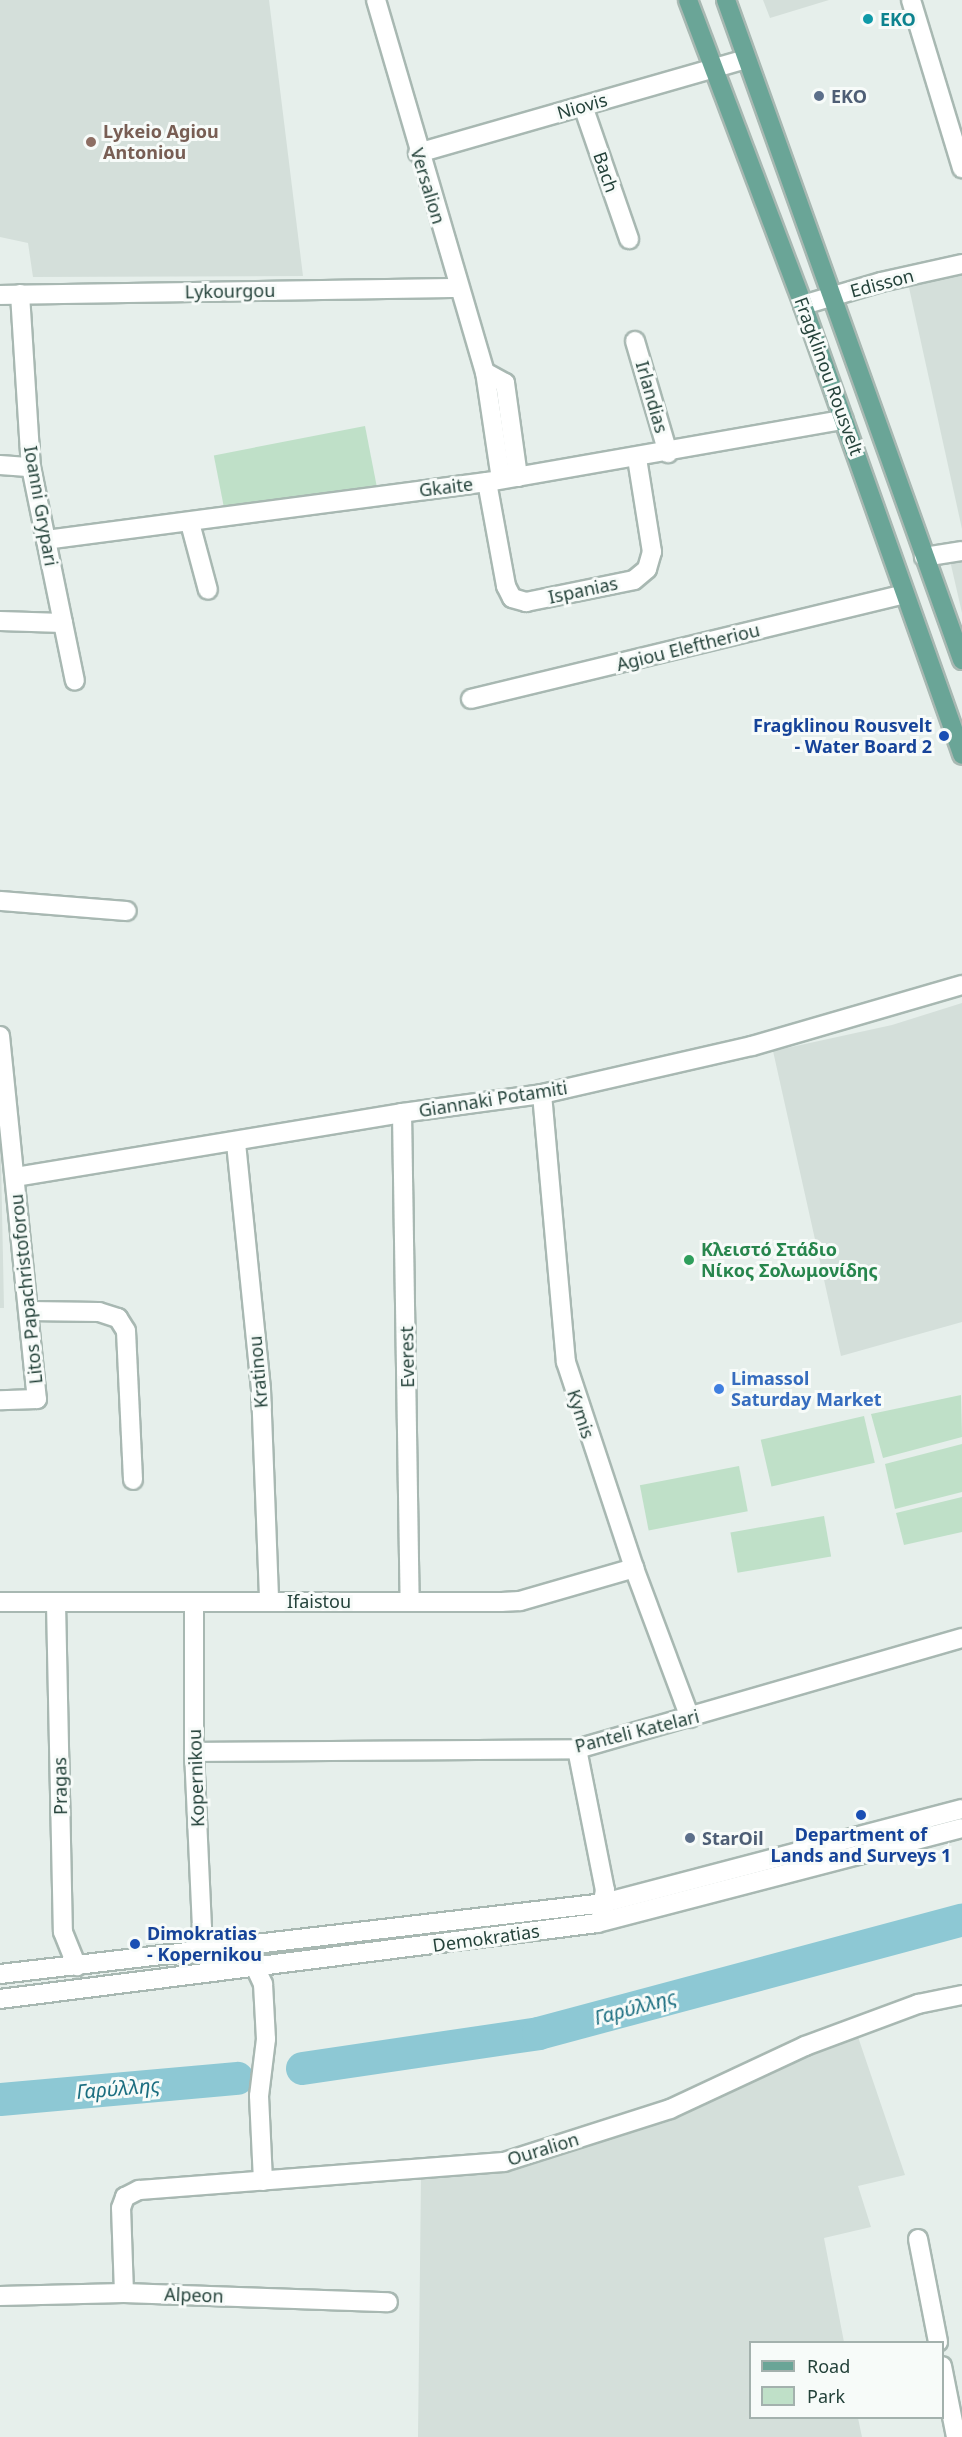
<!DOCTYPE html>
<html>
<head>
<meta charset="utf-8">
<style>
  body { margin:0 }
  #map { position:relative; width:962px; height:2437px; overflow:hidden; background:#e6efeb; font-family:"Noto Sans",sans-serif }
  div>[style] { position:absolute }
  .built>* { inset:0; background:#d4dfda }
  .green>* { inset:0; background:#bfe0c8; transform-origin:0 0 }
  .river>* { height:33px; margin:-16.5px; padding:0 16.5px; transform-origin:16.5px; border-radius:16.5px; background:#8dc8d4 }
  .roads { filter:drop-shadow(2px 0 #a8b8b2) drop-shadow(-2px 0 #a8b8b2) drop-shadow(0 2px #a8b8b2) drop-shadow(0 -2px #a8b8b2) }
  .minor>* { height:18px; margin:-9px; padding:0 9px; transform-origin:9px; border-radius:9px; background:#fff }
  .major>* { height:18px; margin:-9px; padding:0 9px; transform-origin:9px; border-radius:9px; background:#6aa597 }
  .dots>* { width:16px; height:16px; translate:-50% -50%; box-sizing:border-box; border:3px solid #f7fbf9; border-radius:50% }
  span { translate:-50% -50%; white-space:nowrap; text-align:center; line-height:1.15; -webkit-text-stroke:6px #f7fbf9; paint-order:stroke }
  .culture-label { font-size:18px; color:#0d838f; font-weight:700 }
  .left { translate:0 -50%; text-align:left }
  .service-label { font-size:18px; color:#4e5e75; font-weight:700 }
  .street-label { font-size:18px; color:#24423a }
  .education-label { font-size:18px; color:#785e54; font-weight:700 }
  .transit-label { font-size:18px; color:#164399; font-weight:700 }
  .right { translate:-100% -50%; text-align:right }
  .leisure-label { font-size:18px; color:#27864d; font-weight:700 }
  .shop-label { font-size:18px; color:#366cbe; font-weight:700 }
  .water-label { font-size:20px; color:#1b6e80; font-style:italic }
  .legend { position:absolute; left:749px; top:2341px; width:195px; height:78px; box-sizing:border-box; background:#f7fbf9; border:2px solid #a3b1ad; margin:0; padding:8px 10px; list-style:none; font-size:18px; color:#24423a }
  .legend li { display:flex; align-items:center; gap:12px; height:30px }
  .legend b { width:30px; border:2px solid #a3b1ad }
</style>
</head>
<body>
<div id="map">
  <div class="built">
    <i style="clip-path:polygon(0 0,269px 0,303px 276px,33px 277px,28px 243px,0 237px)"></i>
    <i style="clip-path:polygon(763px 0,829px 0,770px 18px)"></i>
    <i style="clip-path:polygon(962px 271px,962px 529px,908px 283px)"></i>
    <i style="clip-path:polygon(962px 541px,962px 613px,946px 543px)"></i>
    <i style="clip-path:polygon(962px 1003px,962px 1322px,841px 1356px,773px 1051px,892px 1025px)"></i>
    <i style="clip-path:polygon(0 1111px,4px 1308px,0 1308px)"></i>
    <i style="clip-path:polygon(857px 2034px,905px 2175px,858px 2186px,871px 2227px,824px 2238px,844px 2342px,750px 2342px,750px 2418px,858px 2418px,862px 2437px,418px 2437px,421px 2177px,510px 2171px,650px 2125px)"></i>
  </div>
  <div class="green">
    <i style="left:365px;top:426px;width:63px;height:154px;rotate:79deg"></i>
    <i style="clip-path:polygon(961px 1395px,962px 1437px,883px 1458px,871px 1414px)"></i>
    <i style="left:864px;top:1416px;width:48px;height:106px;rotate:77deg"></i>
    <i style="clip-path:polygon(962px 1444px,962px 1492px,895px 1509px,885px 1464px)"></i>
    <i style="left:739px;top:1466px;width:46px;height:101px;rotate:79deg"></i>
    <i style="clip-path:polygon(962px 1497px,962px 1532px,904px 1545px,896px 1513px)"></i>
    <i style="left:824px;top:1516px;width:41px;height:95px;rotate:80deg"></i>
  </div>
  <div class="river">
    <i style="left:302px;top:2068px;width:239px;rotate:-8.4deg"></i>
    <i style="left:538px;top:2033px;width:439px;rotate:-15deg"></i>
    <i style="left:0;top:2099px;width:238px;rotate:-5.1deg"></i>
  </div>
  <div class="roads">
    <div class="minor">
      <i style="left:376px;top:0;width:388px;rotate:73.7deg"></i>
      <i style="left:485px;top:372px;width:108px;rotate:81.5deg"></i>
      <i style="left:911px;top:0;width:176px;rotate:73.1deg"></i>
      <i style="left:583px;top:106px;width:141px;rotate:70.9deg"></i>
      <i style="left:418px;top:153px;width:341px;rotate:-16deg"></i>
      <i style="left:20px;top:294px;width:173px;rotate:86.4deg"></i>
      <i style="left:31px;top:467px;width:218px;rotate:78.4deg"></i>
      <i style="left:0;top:295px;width:459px;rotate:-0.9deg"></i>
      <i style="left:803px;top:305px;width:81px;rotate:-16.4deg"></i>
      <i style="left:881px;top:282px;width:83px;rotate:-12.5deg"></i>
      <i style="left:635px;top:341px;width:117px;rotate:73.6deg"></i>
      <i style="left:485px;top:372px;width:23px;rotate:29deg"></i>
      <i style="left:505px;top:383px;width:95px;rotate:82.1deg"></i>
      <i style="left:0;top:465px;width:31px;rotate:4deg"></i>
      <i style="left:487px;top:482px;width:106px;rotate:79.6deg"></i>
      <i style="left:506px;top:586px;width:13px;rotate:63deg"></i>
      <i style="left:512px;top:598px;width:15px;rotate:16deg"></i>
      <i style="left:526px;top:602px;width:110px;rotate:-11.5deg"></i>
      <i style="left:634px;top:580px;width:17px;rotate:-40deg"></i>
      <i style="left:647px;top:569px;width:18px;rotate:-74deg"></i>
      <i style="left:652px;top:552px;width:95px;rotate:-99.1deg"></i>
      <i style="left:190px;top:523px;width:69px;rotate:75deg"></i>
      <i style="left:46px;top:540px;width:445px;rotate:-7.5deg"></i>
      <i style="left:487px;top:482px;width:362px;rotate:-9.9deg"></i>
      <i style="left:924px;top:557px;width:38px;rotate:-9deg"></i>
      <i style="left:0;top:621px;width:63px;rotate:1.8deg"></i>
      <i style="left:471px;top:699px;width:446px;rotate:-13.6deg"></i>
      <i style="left:0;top:901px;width:127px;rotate:4.5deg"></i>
      <i style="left:0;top:1036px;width:365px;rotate:84.2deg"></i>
      <i style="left:37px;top:1399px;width:37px;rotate:178deg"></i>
      <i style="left:542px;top:1094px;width:269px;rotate:84.9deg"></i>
      <i style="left:566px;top:1362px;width:217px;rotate:71.7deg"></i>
      <i style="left:634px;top:1568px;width:160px;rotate:69.5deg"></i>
      <i style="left:402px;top:1113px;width:488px;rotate:89.1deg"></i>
      <i style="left:236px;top:1143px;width:247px;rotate:84.2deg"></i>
      <i style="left:261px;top:1389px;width:213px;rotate:87.8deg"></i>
      <i style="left:16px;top:1177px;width:391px;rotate:-9.4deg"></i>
      <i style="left:402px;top:1113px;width:141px;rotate:-7.7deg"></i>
      <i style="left:542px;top:1094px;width:215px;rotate:-12.9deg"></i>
      <i style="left:752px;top:1046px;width:219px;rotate:-16.2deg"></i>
      <i style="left:29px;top:1311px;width:70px;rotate:0.8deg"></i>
      <i style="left:99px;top:1312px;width:20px;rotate:18deg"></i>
      <i style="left:118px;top:1318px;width:15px;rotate:58deg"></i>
      <i style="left:126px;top:1331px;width:149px;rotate:87.3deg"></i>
      <i style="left:0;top:1602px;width:501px"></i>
      <i style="left:501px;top:1602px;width:19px;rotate:-3deg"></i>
      <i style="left:520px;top:1601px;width:119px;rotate:-16.1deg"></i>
      <i style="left:56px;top:1603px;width:329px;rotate:88.8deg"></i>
      <i style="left:63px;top:1932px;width:37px;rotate:68deg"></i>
      <i style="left:194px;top:1604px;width:148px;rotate:90deg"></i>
      <i style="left:194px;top:1752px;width:175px;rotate:87.4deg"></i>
      <i style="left:202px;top:1927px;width:25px;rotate:104deg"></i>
      <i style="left:577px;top:1749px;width:144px;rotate:78.8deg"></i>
      <i style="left:605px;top:1890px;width:23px;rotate:100deg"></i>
      <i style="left:194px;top:1752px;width:383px;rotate:-0.4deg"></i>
      <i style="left:577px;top:1749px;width:401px;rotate:-16.1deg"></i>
      <i style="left:256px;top:1969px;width:17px;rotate:65deg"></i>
      <i style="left:263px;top:1984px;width:55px;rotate:86.9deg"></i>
      <i style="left:266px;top:2039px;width:57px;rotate:97deg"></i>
      <i style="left:259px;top:2096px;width:85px;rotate:87.3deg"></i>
      <i style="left:0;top:1974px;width:608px;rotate:-6.7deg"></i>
      <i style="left:604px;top:1903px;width:370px;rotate:-14.7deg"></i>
      <i style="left:0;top:1999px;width:602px;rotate:-7.25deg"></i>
      <i style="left:597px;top:1923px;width:377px;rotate:-14.6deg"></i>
      <i style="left:918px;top:2239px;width:105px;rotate:79deg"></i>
      <i style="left:124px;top:2293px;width:85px;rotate:-92deg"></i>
      <i style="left:121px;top:2208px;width:12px;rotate:-70deg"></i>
      <i style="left:125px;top:2197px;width:16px;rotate:-27deg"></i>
      <i style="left:139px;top:2190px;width:366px;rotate:-4.4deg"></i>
      <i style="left:504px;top:2162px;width:174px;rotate:-17.7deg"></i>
      <i style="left:670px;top:2109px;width:149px;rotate:-25deg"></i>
      <i style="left:805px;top:2046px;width:121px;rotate:-20.4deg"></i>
      <i style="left:918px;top:2004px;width:45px;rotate:-11.6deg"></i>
      <i style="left:0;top:2296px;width:124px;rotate:-1.4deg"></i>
      <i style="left:124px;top:2293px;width:264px;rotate:2deg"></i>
      <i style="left:942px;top:2366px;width:72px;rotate:78.8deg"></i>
    </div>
    <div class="major">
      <i style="left:688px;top:0;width:326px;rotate:69.3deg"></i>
      <i style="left:803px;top:305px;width:477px;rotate:70.5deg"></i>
      <i style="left:726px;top:0;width:701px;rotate:70.32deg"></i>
    </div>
  </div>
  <div class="dots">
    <i style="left:868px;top:19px;background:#0f9aa8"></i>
    <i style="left:819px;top:96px;background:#5c6f8a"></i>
    <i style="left:91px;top:142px;background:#8d6e63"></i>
    <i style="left:944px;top:736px;background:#1a4fb4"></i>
    <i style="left:689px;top:1260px;background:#2e9e5b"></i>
    <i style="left:719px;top:1389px;background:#3f7fe0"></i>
    <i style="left:861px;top:1815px;background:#1a4fb4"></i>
    <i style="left:690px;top:1838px;background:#5c6f8a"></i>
    <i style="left:135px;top:1944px;background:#1a4fb4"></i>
  </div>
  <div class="culture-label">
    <span class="left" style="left:880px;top:19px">ΕΚΟ</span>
  </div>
  <div class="service-label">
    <span class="left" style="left:831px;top:96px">EKO</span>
    <span class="left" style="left:702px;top:1838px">StarOil</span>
  </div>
  <div class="street-label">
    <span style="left:582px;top:106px;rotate:-16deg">Niovis</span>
    <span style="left:606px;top:172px;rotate:71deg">Bach</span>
    <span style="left:428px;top:186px;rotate:73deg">Versalion</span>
    <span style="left:882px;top:283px;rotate:-15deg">Edisson</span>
    <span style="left:230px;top:291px;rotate:-1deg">Lykourgou</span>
    <span style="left:829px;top:376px;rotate:70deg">Fragklinou Rousvelt</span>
    <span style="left:652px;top:397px;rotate:74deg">Irlandias</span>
    <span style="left:446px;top:487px;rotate:-7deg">Gkaite</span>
    <span style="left:41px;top:506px;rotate:80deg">Ioanni Grypari</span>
    <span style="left:583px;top:590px;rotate:-12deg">Ispanias</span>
    <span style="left:688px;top:647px;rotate:-14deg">Agiou Eleftheriou</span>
    <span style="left:493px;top:1099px;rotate:-9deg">Giannaki Potamiti</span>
    <span style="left:26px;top:1289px;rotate:-96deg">Litos Papachristoforou</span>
    <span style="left:407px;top:1357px;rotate:-91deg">Everest</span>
    <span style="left:258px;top:1372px;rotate:-95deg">Kratinou</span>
    <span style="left:581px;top:1414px;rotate:72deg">Kymis</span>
    <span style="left:319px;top:1601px">Ifaistou</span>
    <span style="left:637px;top:1731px;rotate:-14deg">Panteli Katelari</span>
    <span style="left:196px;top:1778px;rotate:-92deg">Kopernikou</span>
    <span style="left:60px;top:1786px;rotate:-91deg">Pragas</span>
    <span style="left:486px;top:1938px;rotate:-8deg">Demokratias</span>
    <span style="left:543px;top:2149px;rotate:-17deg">Ouralion</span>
    <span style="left:194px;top:2295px;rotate:2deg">Alpeon</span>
  </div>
  <div class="education-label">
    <span class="left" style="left:103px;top:142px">Lykeio Agiou<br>Antoniou</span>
  </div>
  <div class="transit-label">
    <span class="right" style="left:932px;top:736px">Fragklinou Rousvelt<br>- Water Board 2</span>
    <span style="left:861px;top:1845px">Department of<br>Lands and Surveys 1</span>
    <span class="left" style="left:147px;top:1944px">Dimokratias<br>- Kopernikou</span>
  </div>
  <div class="leisure-label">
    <span class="left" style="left:701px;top:1260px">Κλειστό Στάδιο<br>Νίκος Σολωμονίδης</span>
  </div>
  <div class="shop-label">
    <span class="left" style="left:731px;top:1389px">Limassol<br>Saturday Market</span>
  </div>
  <div class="water-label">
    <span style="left:635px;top:2007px;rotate:-15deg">Γαρύλλης</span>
    <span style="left:118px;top:2088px;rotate:-5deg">Γαρύλλης</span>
  </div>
  <ul class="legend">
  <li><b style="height:8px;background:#6aa597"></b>Road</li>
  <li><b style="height:16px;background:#bfe0c8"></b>Park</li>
  </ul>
</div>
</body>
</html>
